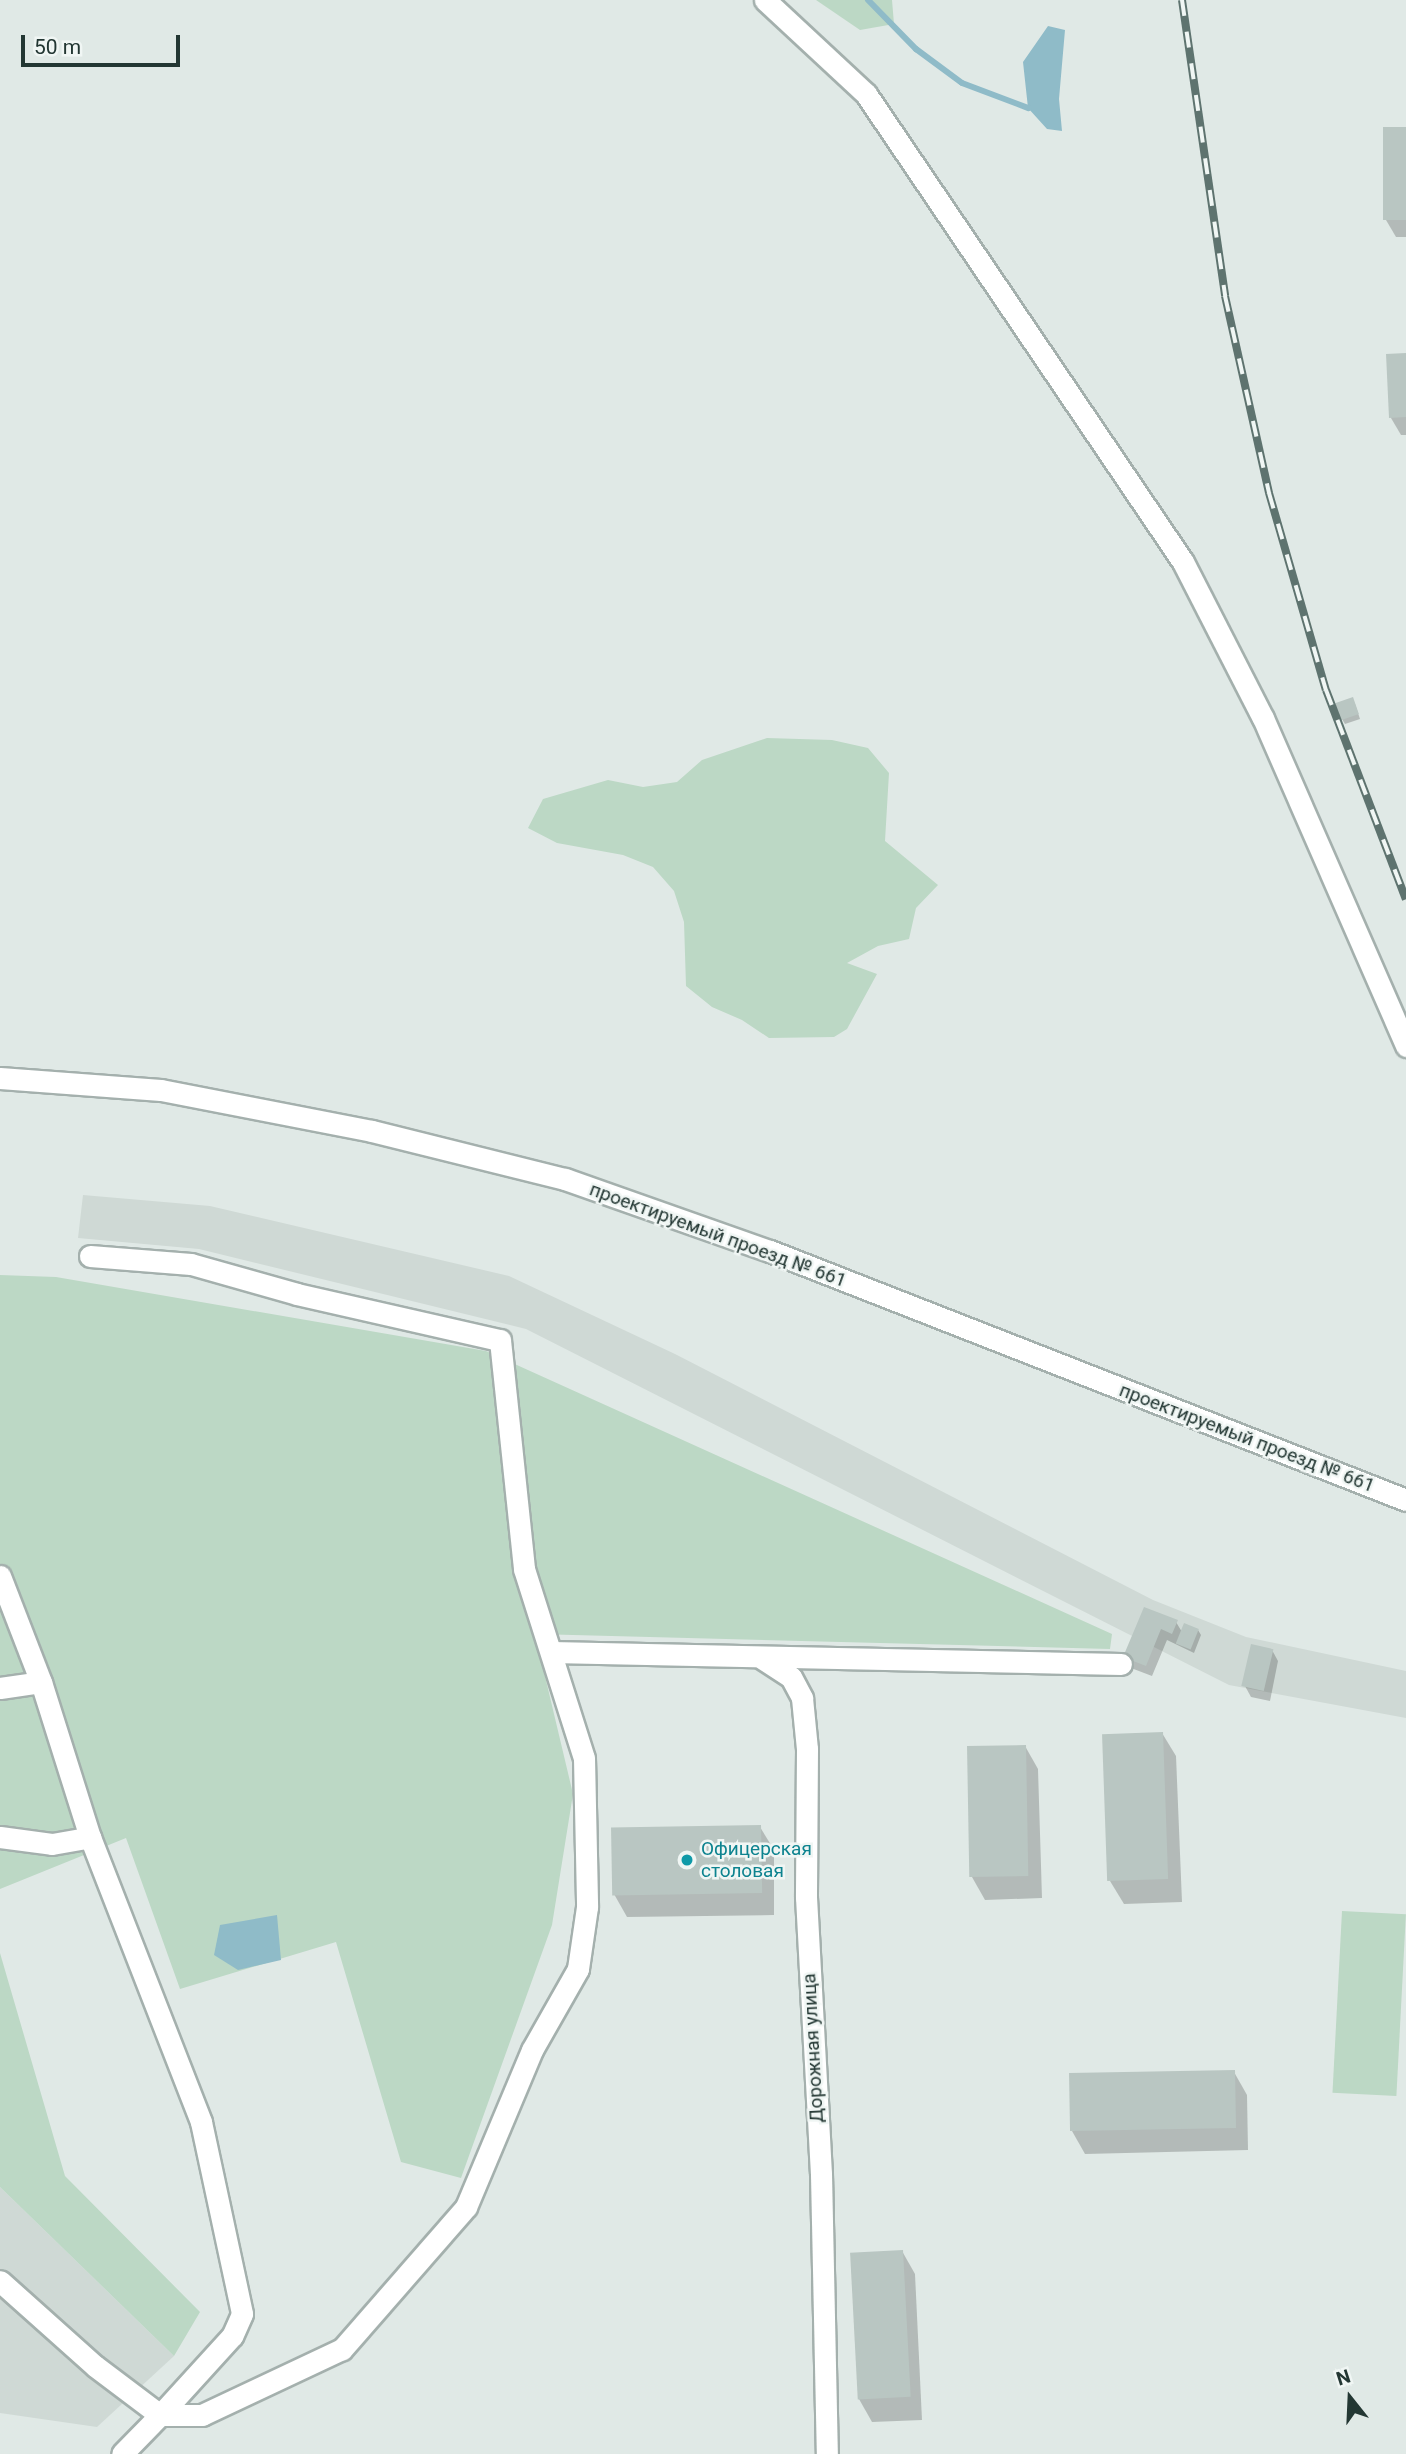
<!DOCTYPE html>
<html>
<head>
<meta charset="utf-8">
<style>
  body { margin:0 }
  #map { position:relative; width:1406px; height:2454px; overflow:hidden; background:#e0e9e6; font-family:Roboto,sans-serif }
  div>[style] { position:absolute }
  .built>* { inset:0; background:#cfd9d5 }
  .green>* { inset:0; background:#bcd8c5; transform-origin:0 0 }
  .water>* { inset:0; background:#8fbbc8 }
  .shadow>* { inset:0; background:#0003 }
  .stream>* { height:6px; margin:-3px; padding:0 3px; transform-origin:3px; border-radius:3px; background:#8fbbc8 }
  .building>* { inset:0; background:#b9c6c2; transform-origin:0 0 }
  .roads { filter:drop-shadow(2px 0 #a4b0ad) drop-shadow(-2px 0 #a4b0ad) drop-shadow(0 2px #a4b0ad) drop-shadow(0 -2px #a4b0ad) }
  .street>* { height:21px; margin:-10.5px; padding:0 10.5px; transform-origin:10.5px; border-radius:10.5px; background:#fff }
  .secondary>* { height:21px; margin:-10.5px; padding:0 10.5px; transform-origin:10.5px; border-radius:10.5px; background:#fff }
  .rail>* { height:8px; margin-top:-4px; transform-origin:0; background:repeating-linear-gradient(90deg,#f0f6f4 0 16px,#5e736f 0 32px); box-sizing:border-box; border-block:2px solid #5e736f }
  .dots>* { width:19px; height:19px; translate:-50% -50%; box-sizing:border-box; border:4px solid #f0f6f4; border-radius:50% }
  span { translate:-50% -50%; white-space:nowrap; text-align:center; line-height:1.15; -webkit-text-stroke:5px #f0f6f4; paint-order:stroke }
  .street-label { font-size:19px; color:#233733 }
  .culture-label { font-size:19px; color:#0d838f }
  .left { translate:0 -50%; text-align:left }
  .north { position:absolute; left:1315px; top:2363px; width:70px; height:70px; -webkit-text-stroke:5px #f0f6f4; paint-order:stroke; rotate:342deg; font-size:19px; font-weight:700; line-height:28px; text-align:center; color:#233733 }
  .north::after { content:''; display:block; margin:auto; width:24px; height:32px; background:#233733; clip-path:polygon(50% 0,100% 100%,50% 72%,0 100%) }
  .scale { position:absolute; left:21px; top:35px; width:159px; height:32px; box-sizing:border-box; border:4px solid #233733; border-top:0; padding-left:9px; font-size:21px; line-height:24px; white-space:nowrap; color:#233733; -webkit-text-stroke:5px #f0f6f4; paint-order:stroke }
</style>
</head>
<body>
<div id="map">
  <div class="built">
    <i style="clip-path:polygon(83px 1195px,210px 1206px,509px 1276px,675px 1354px,1153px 1600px,1246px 1637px,1406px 1671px,1406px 1718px,1229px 1685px,526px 1329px,199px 1249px,78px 1238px)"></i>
    <i style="clip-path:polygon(0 2187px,174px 2356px,97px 2427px,0 2413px)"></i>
  </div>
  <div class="green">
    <i style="clip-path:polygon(816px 0,892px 0,894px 24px,860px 30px)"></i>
    <i style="clip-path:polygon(767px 738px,832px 740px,868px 748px,889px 773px,885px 841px,938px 885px,916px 908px,909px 939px,878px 946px,847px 963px,877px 974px,847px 1029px,834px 1037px,769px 1038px,742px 1020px,712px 1007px,686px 986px,684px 922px,674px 891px,653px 867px,623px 855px,557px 843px,528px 828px,543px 799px,608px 780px,643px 787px,677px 782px,702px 760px)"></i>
    <i style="clip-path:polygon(0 1275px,56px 1277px,486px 1351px,1112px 1634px,1110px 1649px,535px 1634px,573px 1794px,552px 1925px,461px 2178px,401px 2162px,336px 1942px,180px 1989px,126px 1838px,0 1889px)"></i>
    <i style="left:1342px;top:1911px;width:64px;height:182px;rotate:3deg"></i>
    <i style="clip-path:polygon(0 1953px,65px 2176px,200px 2312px,174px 2356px,0 2187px)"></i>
  </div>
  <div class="water">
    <i style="clip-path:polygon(1048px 26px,1065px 30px,1059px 99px,1062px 131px,1047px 129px,1028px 108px,1023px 62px)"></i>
    <i style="clip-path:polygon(277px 1915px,281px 1960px,238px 1970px,214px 1955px,220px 1925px)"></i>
  </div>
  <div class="shadow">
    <i style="clip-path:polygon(1406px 128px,1406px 237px,1396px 237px,1386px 220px)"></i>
    <i style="clip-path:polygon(1406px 355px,1406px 435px,1401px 435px,1391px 418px)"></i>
    <i style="clip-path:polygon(1355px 704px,1360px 719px,1345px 724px,1342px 719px)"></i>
    <i style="clip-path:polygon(1145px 1609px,1176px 1622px,1182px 1632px,1198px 1630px,1201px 1635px,1194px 1653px,1167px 1640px,1152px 1676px,1131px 1668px,1125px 1657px)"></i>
    <i style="clip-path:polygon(1272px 1650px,1278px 1661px,1270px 1701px,1251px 1697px,1245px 1686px)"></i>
    <i style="clip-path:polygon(1162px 1733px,1176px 1756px,1182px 1902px,1124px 1904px,1110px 1881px)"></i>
    <i style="clip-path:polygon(1025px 1746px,1038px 1769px,1042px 1898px,985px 1900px,972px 1877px)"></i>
    <i style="clip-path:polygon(760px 1827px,774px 1850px,774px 1915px,627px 1917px,614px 1894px)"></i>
    <i style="clip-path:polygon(1234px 2072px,1247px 2095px,1248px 2150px,1085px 2154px,1072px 2131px)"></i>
    <i style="clip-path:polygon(902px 2251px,915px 2274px,922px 2420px,872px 2422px,859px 2399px)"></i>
  </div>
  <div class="stream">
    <i style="left:868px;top:0;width:69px;rotate:45.6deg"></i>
    <i style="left:916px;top:49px;width:57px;rotate:36.5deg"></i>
    <i style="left:962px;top:83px;width:71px;rotate:20.7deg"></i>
  </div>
  <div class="building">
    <i style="left:1383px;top:127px;width:23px;height:93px"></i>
    <i style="clip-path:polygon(1406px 353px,1406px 417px,1389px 418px,1386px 354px)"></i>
    <i style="left:1353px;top:697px;width:18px;height:19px;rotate:71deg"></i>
    <i style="clip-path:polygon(1144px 1607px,1178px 1620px,1172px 1634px,1161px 1629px,1146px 1666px,1123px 1657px)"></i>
    <i style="left:1184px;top:1623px;width:16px;height:22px;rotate:22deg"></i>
    <i style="left:1251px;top:1644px;width:23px;height:43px;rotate:13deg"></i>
    <i style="left:1163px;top:1732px;width:147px;height:61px;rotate:88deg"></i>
    <i style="left:1026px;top:1745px;width:131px;height:59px;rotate:89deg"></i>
    <i style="left:761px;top:1825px;width:68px;height:150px;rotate:89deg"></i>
    <i style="left:1235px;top:2070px;width:58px;height:166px;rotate:89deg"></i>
    <i style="left:903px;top:2250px;width:147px;height:53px;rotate:87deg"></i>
  </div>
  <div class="roads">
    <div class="street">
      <i style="left:765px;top:0;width:138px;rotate:42.9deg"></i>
      <i style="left:866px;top:94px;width:565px;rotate:55.89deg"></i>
      <i style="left:1183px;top:562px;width:175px;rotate:62.9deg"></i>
      <i style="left:1263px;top:718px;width:358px;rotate:66.4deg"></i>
      <i style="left:90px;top:1256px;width:101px;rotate:4.5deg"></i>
      <i style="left:191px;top:1264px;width:110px;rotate:15.8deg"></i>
      <i style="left:297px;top:1294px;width:208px;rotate:12.8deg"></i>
      <i style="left:500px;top:1340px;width:230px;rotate:84deg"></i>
      <i style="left:524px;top:1569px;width:198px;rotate:72.4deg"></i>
      <i style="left:584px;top:1758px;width:149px;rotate:88.8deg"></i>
      <i style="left:587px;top:1907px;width:63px;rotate:98.3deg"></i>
      <i style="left:578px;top:1969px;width:93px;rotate:119.6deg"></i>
      <i style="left:532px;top:2050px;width:170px;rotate:112.8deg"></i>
      <i style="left:466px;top:2207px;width:189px;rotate:131.1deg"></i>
      <i style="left:342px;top:2349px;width:155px;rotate:154.8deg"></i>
      <i style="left:202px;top:2415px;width:42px;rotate:180deg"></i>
      <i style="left:160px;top:2415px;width:54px;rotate:134.3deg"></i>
      <i style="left:0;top:1576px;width:114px;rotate:68.9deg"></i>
      <i style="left:41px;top:1682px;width:163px;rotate:72.5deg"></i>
      <i style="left:90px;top:1837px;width:306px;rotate:68.7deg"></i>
      <i style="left:201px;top:2122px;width:196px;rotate:77.9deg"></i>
      <i style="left:242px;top:2314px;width:24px;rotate:114deg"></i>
      <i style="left:232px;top:2336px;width:107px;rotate:132.3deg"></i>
      <i style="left:160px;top:2415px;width:81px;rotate:-143deg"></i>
      <i style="left:95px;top:2366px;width:127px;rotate:-138.2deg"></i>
      <i style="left:551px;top:1652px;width:570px;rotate:1.21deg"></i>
      <i style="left:763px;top:1659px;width:33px;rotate:33deg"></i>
      <i style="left:791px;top:1677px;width:24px;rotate:62deg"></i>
      <i style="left:802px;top:1698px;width:51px;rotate:84.4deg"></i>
      <i style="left:807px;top:1749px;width:148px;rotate:90.4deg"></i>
      <i style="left:806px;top:1897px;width:277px;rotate:86.9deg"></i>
      <i style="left:821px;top:2174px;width:280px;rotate:88.8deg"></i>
      <i style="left:0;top:1688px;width:41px;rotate:-8.3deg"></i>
      <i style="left:0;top:1837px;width:52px;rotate:7.7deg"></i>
      <i style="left:52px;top:1844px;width:39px;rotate:-10deg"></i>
    </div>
    <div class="secondary">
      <i style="left:0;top:1078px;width:161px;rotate:4.3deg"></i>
      <i style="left:161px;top:1090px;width:215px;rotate:11deg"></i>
      <i style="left:372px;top:1131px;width:199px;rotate:14deg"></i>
      <i style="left:565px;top:1179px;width:217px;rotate:19.4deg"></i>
      <i style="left:770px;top:1251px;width:683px;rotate:21.38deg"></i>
    </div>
  </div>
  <div class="rail">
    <i style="left:1182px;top:0;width:299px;rotate:81.7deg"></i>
    <i style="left:1225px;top:296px;width:202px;rotate:77.4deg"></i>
    <i style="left:1269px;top:493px;width:205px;rotate:73.9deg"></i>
    <i style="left:1326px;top:690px;width:224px;rotate:69.1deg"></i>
  </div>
  <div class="dots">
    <i style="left:687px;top:1860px;background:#0f9aa8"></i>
  </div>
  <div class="street-label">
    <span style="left:718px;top:1235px;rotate:20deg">проектируемый проезд № 661</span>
    <span style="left:1247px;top:1438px;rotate:21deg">проектируемый проезд № 661</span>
    <span style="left:813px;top:2048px;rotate:-93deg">Дорожная улица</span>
  </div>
  <div class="culture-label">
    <span class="left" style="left:701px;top:1860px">Офицерская<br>столовая</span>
  </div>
  <div class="north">N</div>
  <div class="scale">50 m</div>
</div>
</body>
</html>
